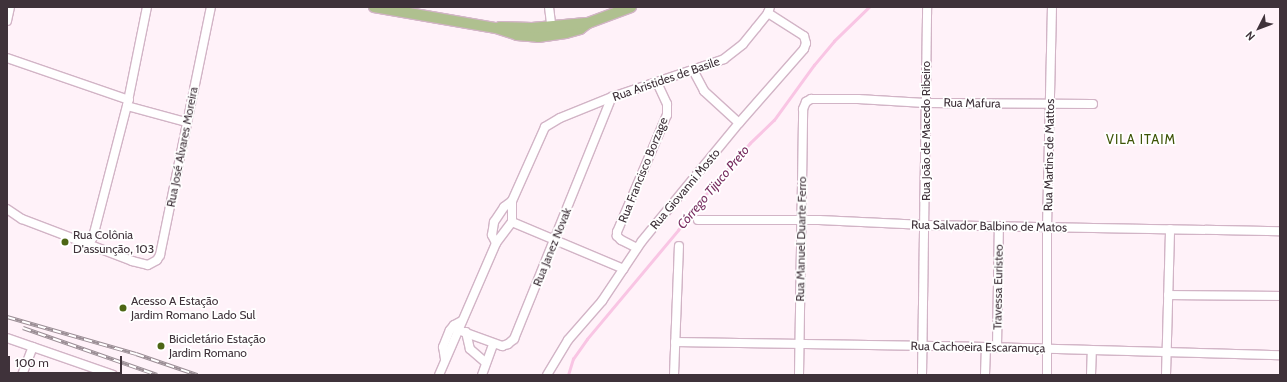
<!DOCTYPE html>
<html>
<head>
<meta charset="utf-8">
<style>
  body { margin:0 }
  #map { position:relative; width:1287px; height:382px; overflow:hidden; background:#fff2f9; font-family:Cabin,sans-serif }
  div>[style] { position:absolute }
  .stream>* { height:2.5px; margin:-1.25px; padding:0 1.25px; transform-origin:1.25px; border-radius:1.25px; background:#f9c5e4 }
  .roads { filter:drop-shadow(1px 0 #d2b4c6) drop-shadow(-1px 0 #d2b4c6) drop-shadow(0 1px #d2b4c6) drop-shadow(0 -1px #d2b4c6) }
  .minor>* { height:8px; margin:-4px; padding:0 4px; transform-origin:4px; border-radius:4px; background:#fff }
  .major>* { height:10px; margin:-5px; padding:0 5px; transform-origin:5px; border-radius:5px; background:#afc08f }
  .rail>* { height:4px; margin-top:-2px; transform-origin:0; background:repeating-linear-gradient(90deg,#fff 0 8px,#9b8e95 0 16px); box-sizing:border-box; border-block:1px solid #9b8e95 }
  .dots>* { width:11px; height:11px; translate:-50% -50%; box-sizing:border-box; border:2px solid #fff; border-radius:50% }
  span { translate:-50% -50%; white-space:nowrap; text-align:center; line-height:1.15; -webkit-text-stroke:3.5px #fff; paint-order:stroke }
  .street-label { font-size:12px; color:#3f323a }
  .poi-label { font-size:12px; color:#3f323a }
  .left { translate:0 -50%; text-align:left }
  .neighbourhood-label { font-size:13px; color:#3e5407; letter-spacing:1px }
  .water-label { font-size:13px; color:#782f61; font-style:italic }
  .frame { position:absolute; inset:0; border:8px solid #3f323a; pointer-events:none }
  .north { position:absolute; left:1239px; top:8px; width:40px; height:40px; -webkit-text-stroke:3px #fff; paint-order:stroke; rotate:228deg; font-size:11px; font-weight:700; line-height:16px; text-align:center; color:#3f323a }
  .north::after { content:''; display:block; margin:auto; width:14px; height:18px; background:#3f323a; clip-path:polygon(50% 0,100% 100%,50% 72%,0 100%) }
  .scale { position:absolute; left:8px; top:356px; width:114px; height:18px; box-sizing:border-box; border:2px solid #3f323a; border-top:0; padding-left:5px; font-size:12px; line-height:14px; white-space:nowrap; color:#3f323a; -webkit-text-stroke:3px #fff; paint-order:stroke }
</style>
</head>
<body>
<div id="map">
  <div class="stream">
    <i style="left:568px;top:375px;width:17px;rotate:-73deg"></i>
    <i style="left:573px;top:359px;width:24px;rotate:-55deg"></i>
    <i style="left:587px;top:339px;width:142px;rotate:-50.1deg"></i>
    <i style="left:678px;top:230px;width:26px;rotate:-54deg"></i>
    <i style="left:693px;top:209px;width:87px;rotate:-49.2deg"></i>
    <i style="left:750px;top:143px;width:33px;rotate:-44deg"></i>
    <i style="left:774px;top:120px;width:68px;rotate:-54deg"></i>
    <i style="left:814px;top:65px;width:31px;rotate:-50deg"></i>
    <i style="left:834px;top:41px;width:49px;rotate:-44.2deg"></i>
  </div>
  <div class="roads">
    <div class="minor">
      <i style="left:549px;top:7px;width:24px;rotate:83deg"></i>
      <i style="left:7px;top:21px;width:14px;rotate:-78deg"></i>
      <i style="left:7px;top:58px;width:129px;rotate:19deg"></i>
      <i style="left:693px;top:70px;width:24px;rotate:62deg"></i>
      <i style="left:704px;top:91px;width:47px;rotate:42.4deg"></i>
      <i style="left:127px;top:106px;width:61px;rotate:15.2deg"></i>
      <i style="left:7px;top:209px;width:18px;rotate:34deg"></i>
      <i style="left:22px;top:219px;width:118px;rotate:20.9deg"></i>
      <i style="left:132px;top:261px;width:16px;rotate:14deg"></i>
      <i style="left:148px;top:265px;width:10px;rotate:-29deg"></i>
      <i style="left:157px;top:260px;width:6px;rotate:-59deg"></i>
      <i style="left:160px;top:255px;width:253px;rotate:-78.4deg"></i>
      <i style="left:698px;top:220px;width:121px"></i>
      <i style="left:819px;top:220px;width:106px;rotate:2.7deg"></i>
      <i style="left:925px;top:225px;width:355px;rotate:1deg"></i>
      <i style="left:512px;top:222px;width:121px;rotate:22.8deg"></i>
      <i style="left:496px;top:243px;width:9px;rotate:-117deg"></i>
      <i style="left:492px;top:235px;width:13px;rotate:-81deg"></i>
      <i style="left:494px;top:222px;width:18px;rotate:-56deg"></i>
      <i style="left:504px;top:207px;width:10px;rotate:-37deg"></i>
      <i style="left:88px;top:246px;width:10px;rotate:-61deg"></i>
      <i style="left:93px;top:237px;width:135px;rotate:-75.5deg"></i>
      <i style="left:127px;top:106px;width:101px;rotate:-78.6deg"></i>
      <i style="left:637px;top:248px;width:18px;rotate:-153deg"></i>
      <i style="left:621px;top:240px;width:6px;rotate:-135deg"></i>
      <i style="left:617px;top:236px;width:4px;rotate:-90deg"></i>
      <i style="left:617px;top:232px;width:127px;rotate:-66.9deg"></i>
      <i style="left:667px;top:115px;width:11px;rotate:-90deg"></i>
      <i style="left:667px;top:104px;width:23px;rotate:-115deg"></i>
      <i style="left:1168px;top:295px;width:112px;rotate:0.5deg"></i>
      <i style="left:458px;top:330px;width:47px;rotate:20deg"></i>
      <i style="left:502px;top:346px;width:6px;rotate:-18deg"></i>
      <i style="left:508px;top:344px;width:8px;rotate:-40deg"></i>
      <i style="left:514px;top:339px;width:261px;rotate:-68deg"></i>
      <i style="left:466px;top:332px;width:17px;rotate:77deg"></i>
      <i style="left:470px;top:349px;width:21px;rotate:41deg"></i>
      <i style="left:7px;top:338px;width:112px;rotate:19.2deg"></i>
      <i style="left:675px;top:342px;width:311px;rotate:0.9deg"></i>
      <i style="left:986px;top:347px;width:294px;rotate:1.6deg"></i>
      <i style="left:997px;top:347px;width:121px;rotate:-89.1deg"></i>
      <i style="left:445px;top:359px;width:12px;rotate:-99deg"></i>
      <i style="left:443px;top:347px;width:18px;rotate:-68deg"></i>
      <i style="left:450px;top:330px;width:6px;rotate:-51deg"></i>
      <i style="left:454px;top:325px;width:9px;rotate:-27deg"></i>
      <i style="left:22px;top:375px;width:30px;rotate:-69deg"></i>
      <i style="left:439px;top:375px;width:144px;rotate:-66.6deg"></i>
      <i style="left:496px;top:243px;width:26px;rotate:-53deg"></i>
      <i style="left:512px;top:222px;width:21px;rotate:-90deg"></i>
      <i style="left:512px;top:201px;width:81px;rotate:-66deg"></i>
      <i style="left:545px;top:127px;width:17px;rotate:-31deg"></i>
      <i style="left:560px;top:118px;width:56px;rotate:-22deg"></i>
      <i style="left:612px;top:97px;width:118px;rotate:-18.7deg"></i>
      <i style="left:724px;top:59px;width:24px;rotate:-38deg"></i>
      <i style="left:743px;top:44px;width:21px;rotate:-51deg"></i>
      <i style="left:756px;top:28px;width:19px;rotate:-51deg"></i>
      <i style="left:768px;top:13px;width:6px;rotate:-72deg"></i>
      <i style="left:482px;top:375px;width:33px;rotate:-70deg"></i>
      <i style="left:547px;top:375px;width:41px;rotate:-59deg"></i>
      <i style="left:568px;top:340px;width:52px;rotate:-48.9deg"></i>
      <i style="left:602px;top:301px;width:72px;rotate:-56.3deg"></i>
      <i style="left:642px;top:241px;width:153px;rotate:-50.6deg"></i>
      <i style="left:739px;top:123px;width:98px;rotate:-48.7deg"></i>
      <i style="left:804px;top:49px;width:6px;rotate:-72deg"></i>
      <i style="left:806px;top:43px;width:7px;rotate:-106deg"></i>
      <i style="left:804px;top:36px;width:43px;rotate:-147.4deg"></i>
      <i style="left:674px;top:375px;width:129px;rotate:-87.8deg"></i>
      <i style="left:799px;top:375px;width:266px;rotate:-89.1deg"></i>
      <i style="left:803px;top:109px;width:8px;rotate:-67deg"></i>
      <i style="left:806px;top:102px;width:6px;rotate:-31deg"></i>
      <i style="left:811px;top:99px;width:47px"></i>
      <i style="left:858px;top:99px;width:67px;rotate:3.4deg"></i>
      <i style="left:925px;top:103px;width:168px;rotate:0.3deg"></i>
      <i style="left:922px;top:375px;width:368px;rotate:-89.2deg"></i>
      <i style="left:985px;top:375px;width:28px;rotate:-88deg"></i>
      <i style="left:1047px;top:375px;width:148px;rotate:-90deg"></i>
      <i style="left:1047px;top:227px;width:220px;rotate:-88.7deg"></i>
      <i style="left:1091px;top:375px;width:24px;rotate:-88deg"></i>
      <i style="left:1166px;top:375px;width:146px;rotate:-88.4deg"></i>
    </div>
    <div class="major">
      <i style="left:374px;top:7px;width:124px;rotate:9.8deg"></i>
      <i style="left:496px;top:28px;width:22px;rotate:18deg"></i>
      <i style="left:517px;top:35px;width:21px;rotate:5deg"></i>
      <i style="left:538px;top:37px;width:28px;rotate:-8deg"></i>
      <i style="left:566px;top:33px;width:15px;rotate:-16deg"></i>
      <i style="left:580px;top:29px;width:10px;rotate:-37deg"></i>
      <i style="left:588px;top:23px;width:46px;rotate:-20.4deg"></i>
      <i style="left:500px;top:27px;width:32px;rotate:2deg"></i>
      <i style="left:532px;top:28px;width:54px;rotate:-5.3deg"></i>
    </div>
  </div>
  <div class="rail">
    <i style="left:7px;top:317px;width:134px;rotate:16deg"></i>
    <i style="left:136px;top:354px;width:65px;rotate:19deg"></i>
    <i style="left:23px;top:328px;width:142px;rotate:19.3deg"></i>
  </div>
  <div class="dots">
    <i style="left:65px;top:242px;background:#4d6615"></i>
    <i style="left:123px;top:308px;background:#4d6615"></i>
    <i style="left:161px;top:346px;background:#4d6615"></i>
  </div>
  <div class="street-label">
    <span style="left:666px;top:79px;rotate:-19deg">Rua Aristides de Basile</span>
    <span style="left:972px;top:103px;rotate:1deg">Rua Mafura</span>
    <span style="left:926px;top:131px;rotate:-90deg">Rua João de Macedo Ribeiro</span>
    <span style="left:182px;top:147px;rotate:-79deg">Rua José Alvares Moreira</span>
    <span style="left:1049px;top:155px;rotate:-89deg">Rua Martins de Mattos</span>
    <span style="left:643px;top:170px;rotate:-68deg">Rua Francisco Borzage</span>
    <span style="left:685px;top:189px;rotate:-50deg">Rua Giovanni Mosto</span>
    <span style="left:989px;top:226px;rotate:1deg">Rua Salvador Balbino de Matos</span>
    <span style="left:801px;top:239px;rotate:-89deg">Rua Manuel Duarte Ferro</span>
    <span style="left:552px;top:247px;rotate:-68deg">Rua Janez Novak</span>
    <span style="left:998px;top:287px;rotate:-89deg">Travessa Euristeo</span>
    <span style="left:978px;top:347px;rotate:1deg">Rua Cachoeira Escaramuça</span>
  </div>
  <div class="poi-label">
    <span class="left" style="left:73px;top:242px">Rua Colônia<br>D'assunção, 103</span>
    <span class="left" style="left:131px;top:308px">Acesso A Estação<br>Jardim Romano Lado Sul</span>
    <span class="left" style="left:169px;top:346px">Bicicletário Estação<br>Jardim Romano</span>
  </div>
  <div class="neighbourhood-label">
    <span style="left:1141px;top:139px">VILA ITAIM</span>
  </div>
  <div class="water-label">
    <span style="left:713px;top:187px;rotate:-50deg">Córrego Tijuco Preto</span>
  </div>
  <div class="frame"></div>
  <div class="north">N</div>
  <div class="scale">100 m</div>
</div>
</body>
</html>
